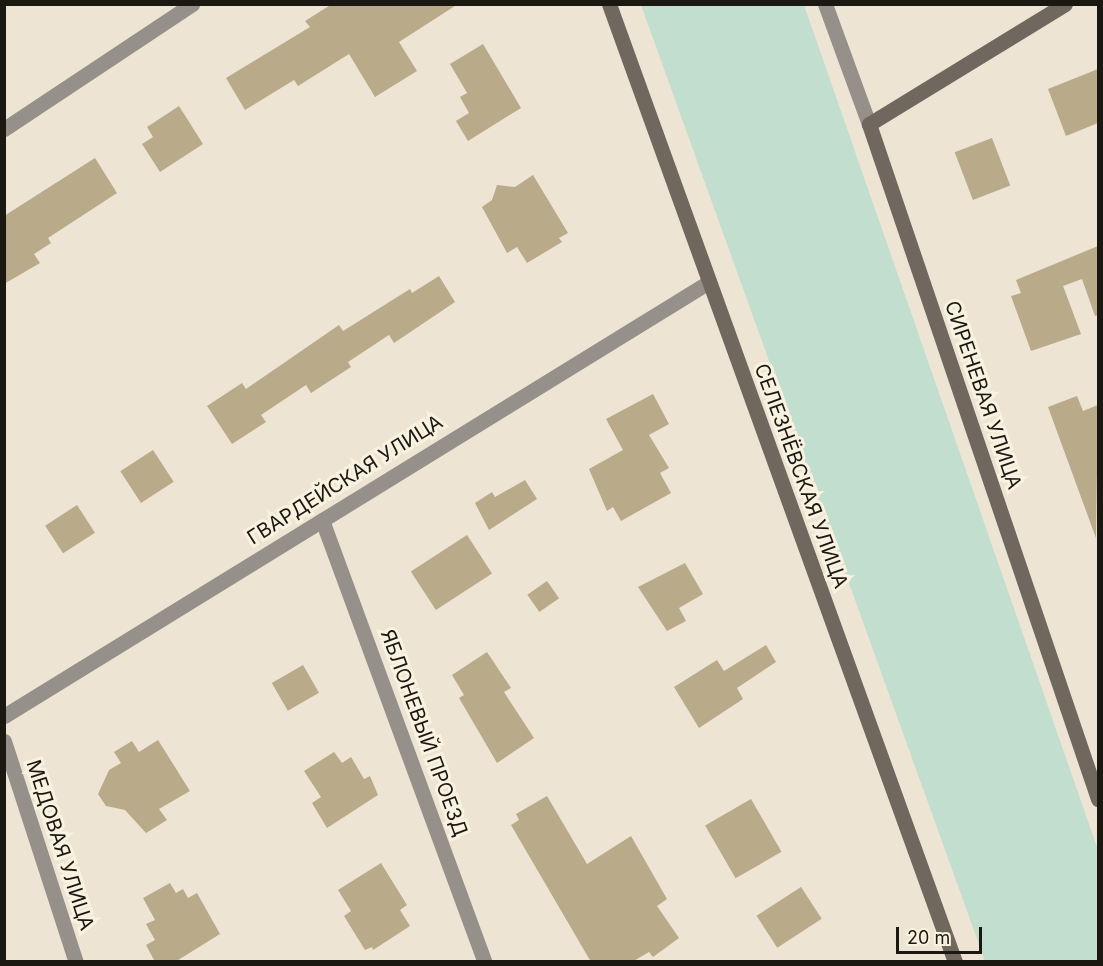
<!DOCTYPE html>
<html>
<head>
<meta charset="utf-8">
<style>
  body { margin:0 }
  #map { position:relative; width:1103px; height:966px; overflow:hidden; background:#ede4d3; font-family:Inter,sans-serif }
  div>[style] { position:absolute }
  .green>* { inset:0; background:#c2decf }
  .building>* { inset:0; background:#b9aa8a; transform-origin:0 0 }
  .street>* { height:15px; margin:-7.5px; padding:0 7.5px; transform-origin:7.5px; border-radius:7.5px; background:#96908a }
  .secondary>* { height:15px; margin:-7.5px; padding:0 7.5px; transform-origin:7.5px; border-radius:7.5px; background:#70685f }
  span { translate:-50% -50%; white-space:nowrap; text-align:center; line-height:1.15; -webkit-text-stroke:6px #faf2e0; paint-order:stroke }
  .street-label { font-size:20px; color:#1b1812 }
  .frame { position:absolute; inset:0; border:6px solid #1b1812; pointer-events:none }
  .scale { position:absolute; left:896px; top:927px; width:86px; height:27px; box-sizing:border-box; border:3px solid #1b1812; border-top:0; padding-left:8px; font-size:18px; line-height:21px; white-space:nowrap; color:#1b1812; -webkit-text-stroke:4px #faf2e0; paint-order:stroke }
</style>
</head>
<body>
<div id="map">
  <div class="green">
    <i style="clip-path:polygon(641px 5px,804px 5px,1098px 850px,1098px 961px,985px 961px)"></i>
  </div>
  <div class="building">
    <i style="clip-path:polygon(332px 4px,458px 4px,399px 42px,417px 71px,375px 97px,349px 54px,298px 86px,294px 80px,245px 110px,226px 78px,310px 27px,305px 21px)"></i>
    <i style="clip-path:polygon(483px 44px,521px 108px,468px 141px,456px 121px,469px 113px,460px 97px,467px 93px,450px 64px)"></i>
    <i style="clip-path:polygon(1098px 69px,1098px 123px,1066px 136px,1048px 89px)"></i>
    <i style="clip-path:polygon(179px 106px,203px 144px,160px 172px,142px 144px,153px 137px,147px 127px)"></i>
    <i style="left:992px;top:138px;width:51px;height:40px;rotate:69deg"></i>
    <i style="clip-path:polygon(95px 158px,117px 193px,48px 238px,51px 243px,34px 254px,40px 263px,4px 284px,4px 216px)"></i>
    <i style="clip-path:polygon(533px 175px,568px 233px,559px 238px,562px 242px,527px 263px,517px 247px,507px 253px,482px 207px,492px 200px,497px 185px,515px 187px)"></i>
    <i style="clip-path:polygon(1098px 246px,1098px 315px,1095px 316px,1082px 279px,1063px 286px,1081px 334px,1031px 351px,1011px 296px,1021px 293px,1016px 280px)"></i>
    <i style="clip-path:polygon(439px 276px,455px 302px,394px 343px,389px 335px,348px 362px,351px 367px,311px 393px,306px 385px,261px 415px,266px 422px,232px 444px,207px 406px,242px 383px,246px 389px,339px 325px,343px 331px,410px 289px,412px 293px)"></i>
    <i style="clip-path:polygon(653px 394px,669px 424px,649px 435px,669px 468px,660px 473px,671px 493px,621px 521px,613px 507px,607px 511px,589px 469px,623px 450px,606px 419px)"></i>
    <i style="clip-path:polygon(1077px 396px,1083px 411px,1098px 405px,1096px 538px,1048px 407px)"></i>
    <i style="left:153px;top:450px;width:38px;height:39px;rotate:57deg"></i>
    <i style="clip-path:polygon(525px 480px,537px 499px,489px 530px,475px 503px,492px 492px,495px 497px)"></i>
    <i style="left:77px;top:505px;width:33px;height:38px;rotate:57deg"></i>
    <i style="left:467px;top:535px;width:46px;height:67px;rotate:57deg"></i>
    <i style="clip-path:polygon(685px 563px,703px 594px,679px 608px,686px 621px,667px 631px,638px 587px)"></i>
    <i style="left:547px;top:581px;width:21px;height:24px;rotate:55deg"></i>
    <i style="clip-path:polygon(766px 645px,776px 662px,737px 688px,743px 699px,699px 728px,674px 687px,717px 660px,724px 671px)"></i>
    <i style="clip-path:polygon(487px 652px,511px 688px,504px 692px,534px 738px,497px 763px,459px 698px,464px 695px,452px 675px)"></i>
    <i style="left:303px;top:665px;width:32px;height:36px;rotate:60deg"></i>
    <i style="clip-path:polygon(158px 740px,190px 791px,159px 809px,167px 820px,146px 833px,125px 810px,106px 806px,98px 794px,109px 770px,121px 763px,114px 752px,132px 741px,139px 752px)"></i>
    <i style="clip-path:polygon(334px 752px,342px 763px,351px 757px,364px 779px,370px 776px,378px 795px,327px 828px,312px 803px,321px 797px,304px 771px)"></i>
    <i style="clip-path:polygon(547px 796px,587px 864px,631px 836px,667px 899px,657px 906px,679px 938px,653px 957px,649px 952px,632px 962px,591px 962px,511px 825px,519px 820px,516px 814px)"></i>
    <i style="left:751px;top:799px;width:61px;height:53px;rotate:60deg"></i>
    <i style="clip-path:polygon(381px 863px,407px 905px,400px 910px,410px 926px,373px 950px,372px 947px,365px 950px,344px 916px,351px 911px,338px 890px)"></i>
    <i style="clip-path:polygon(170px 883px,176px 893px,183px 889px,188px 898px,197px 893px,220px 934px,175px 962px,155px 962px,146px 945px,155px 940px,146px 924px,155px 920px,143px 898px)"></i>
    <i style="left:801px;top:887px;width:38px;height:53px;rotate:57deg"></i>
  </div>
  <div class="street">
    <i style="left:825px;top:4px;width:128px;rotate:69.9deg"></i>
    <i style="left:4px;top:129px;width:226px;rotate:-33.6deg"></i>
    <i style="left:322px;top:520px;width:471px;rotate:69.8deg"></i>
    <i style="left:4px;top:716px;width:828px;rotate:-31.62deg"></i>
    <i style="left:4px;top:741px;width:232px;rotate:72deg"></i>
  </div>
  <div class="secondary">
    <i style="left:609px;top:4px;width:1019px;rotate:70.14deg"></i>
    <i style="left:1065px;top:4px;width:230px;rotate:148.5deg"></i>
    <i style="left:869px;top:124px;width:713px;rotate:71.26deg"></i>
  </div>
  <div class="street-label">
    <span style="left:983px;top:395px;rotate:71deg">СИРЕНЕВАЯ УЛИЦА</span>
    <span style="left:801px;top:476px;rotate:70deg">СЕЛЕЗНЁВСКАЯ УЛИЦА</span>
    <span style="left:345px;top:480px;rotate:-32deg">ГВАРДЕЙСКАЯ УЛИЦА</span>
    <span style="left:424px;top:733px;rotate:70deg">ЯБЛОНЕВЫЙ ПРОЕЗД</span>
    <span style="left:60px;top:845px;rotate:72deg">МЕДОВАЯ УЛИЦА</span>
  </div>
  <div class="frame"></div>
  <div class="scale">20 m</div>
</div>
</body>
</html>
